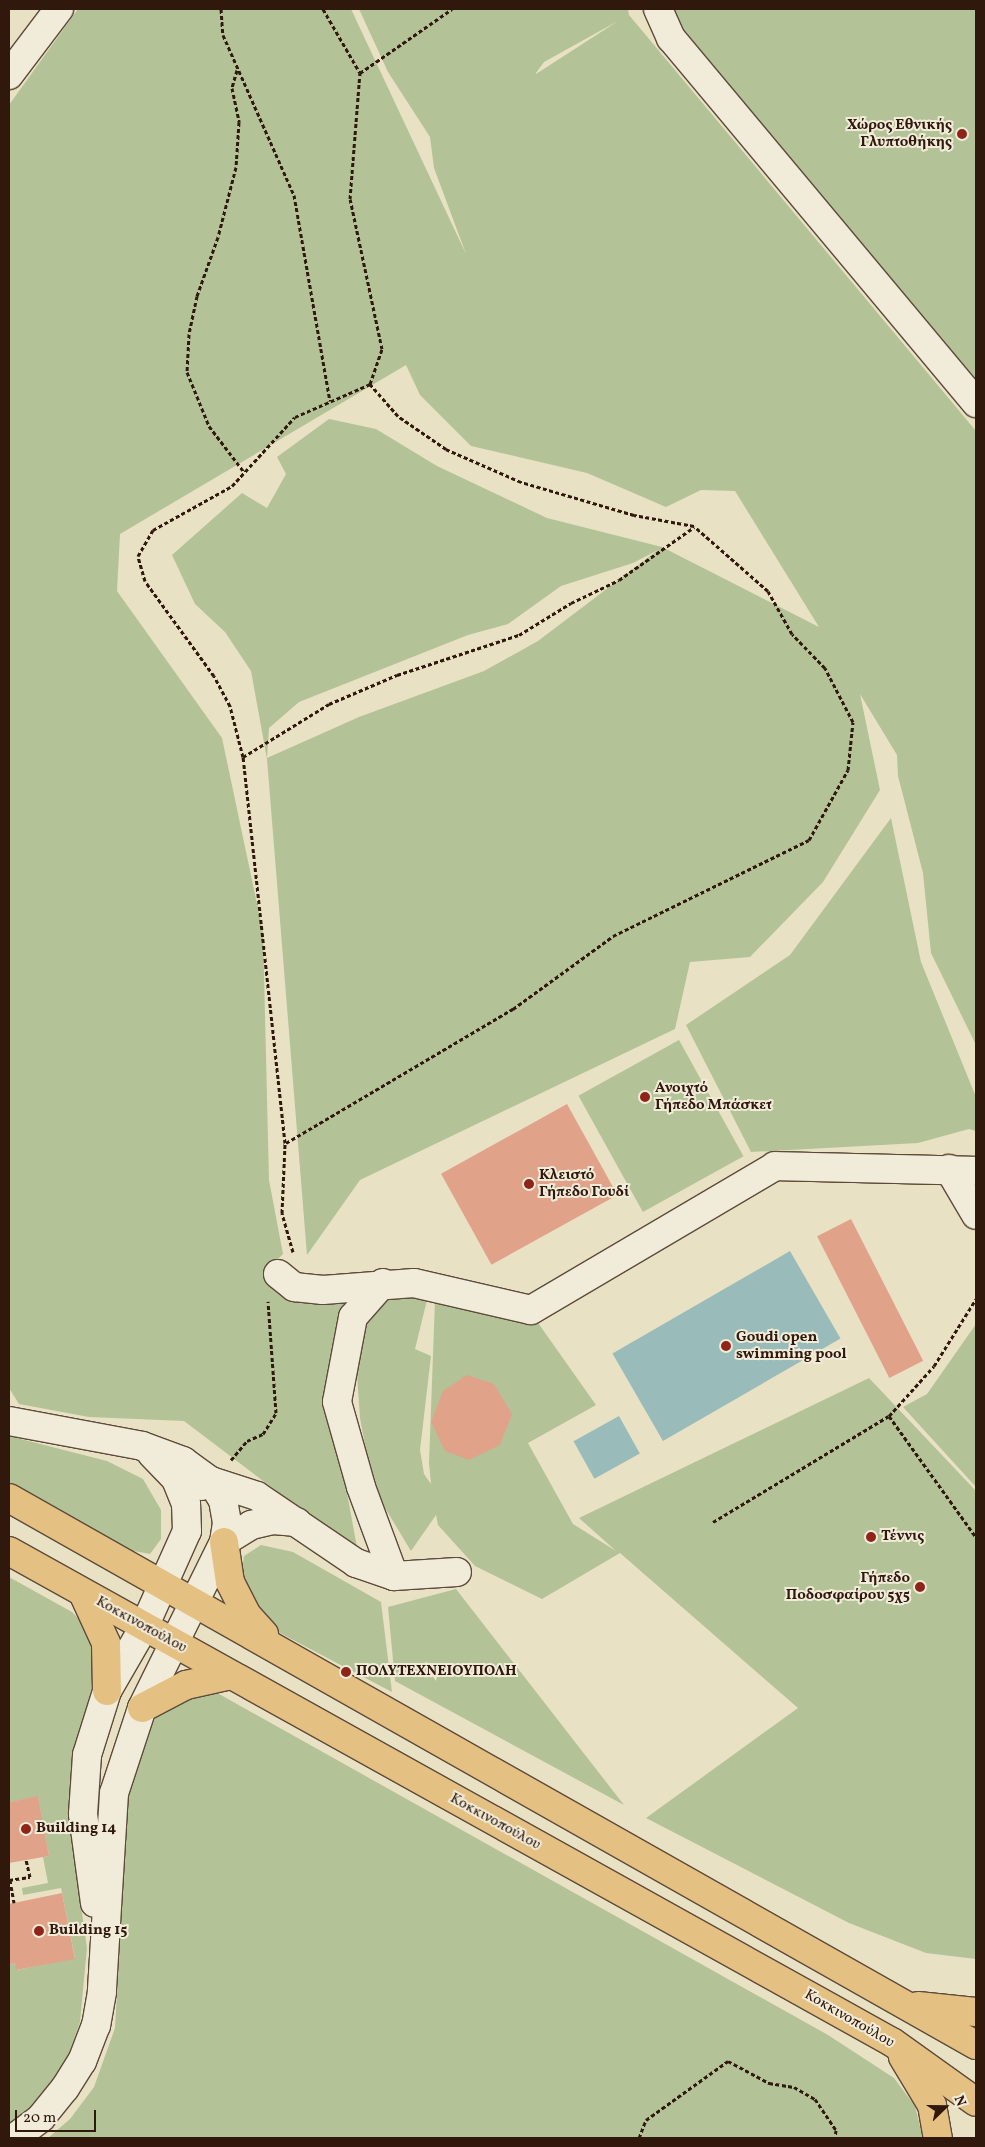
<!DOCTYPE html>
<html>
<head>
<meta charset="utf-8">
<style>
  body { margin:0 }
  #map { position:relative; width:985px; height:2147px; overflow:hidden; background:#e9e1c4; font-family:Vollkorn,serif }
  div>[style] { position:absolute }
  .green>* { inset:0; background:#b3c397; transform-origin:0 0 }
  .water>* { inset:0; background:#99bcba; transform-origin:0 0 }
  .building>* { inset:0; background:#e1a28a; transform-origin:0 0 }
  .path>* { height:3px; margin-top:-1.5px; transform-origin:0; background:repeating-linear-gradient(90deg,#30180c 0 4px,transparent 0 6.5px) }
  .roads { filter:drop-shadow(1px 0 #5e4a3a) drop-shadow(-1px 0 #5e4a3a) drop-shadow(0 1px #5e4a3a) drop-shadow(0 -1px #5e4a3a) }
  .minor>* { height:28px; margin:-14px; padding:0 14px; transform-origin:14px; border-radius:14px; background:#f1ecd9 }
  .major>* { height:28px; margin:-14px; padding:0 14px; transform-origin:14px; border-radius:14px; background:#e4c082 }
  .dots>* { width:14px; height:14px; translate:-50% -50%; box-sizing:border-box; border:2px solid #f1ecd9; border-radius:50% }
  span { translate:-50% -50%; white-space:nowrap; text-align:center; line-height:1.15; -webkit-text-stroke:4px #f1ecd9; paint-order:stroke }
  .poi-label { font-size:15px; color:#30180c; font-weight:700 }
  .right { translate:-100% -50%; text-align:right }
  .left { translate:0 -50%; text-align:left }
  .street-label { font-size:15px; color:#30180c }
  .frame { position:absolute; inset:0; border:10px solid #30180c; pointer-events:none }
  .north { position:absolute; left:920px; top:2082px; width:50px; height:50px; -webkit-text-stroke:4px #f1ecd9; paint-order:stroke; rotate:68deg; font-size:14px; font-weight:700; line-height:20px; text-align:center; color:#30180c }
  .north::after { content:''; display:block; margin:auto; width:18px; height:22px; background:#30180c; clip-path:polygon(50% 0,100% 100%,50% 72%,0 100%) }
  .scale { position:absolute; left:15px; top:2110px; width:81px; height:22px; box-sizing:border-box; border:2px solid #30180c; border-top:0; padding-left:6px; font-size:15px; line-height:18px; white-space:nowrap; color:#30180c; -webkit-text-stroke:4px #f1ecd9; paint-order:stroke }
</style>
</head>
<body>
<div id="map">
  <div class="green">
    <i style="clip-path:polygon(evenodd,78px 9px,351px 9px,466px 254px,434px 168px,430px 137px,388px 72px,359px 9px,628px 9px,629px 15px,976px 431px,976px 1045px,931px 953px,923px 873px,898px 776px,897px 755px,860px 694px,880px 790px,823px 882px,750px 957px,690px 962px,675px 1029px,360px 1180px,307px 1255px,267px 759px,251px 671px,225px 632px,195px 604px,172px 555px,242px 493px,267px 508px,286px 474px,277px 457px,329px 419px,376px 429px,437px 466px,547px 518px,662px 547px,819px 627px,735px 491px,701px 490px,666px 507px,587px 473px,471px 446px,420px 395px,406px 365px,120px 534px,117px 591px,222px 738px,263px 932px,269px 1180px,283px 1254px,263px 1274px,361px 1297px,326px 1378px,358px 1553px,184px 1421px,89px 1417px,19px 1404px,9px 1388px,9px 105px,78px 9px,618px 21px,536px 74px,536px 73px,544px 62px,618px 21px,78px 9px,658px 550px,538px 641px,484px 671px,359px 717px,267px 758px,269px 728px,299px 702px,468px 635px,508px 624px,561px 586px,633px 563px,658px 550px)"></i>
    <i style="clip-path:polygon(668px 9px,976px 9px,976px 386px,680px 33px)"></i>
    <i style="clip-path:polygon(891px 818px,921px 962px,976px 1097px,976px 1131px,969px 1129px,918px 1143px,751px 1152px,686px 1025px,790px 955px)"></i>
    <i style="left:679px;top:1040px;width:133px;height:115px;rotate:61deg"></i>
    <i style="clip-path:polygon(387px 1292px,428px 1296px,415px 1349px,431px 1356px,420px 1450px,424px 1474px,431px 1484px,429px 1463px,435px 1300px,536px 1320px,596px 1405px,528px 1443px,573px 1524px,616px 1551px,579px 1518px,869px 1378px,976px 1491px,976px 1959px,926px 1953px,849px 1923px,646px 1818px,798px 1708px,620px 1553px,542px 1599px,475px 1566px,438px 1525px,436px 1515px,411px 1551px,373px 1488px,360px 1418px,356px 1360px,361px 1323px)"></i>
    <i style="clip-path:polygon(976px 1324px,976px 1487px,903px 1407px,927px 1394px)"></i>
    <i style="clip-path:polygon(9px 1436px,107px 1461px,143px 1479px,161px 1510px,161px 1539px,150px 1554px,123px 1549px,9px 1487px)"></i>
    <i style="clip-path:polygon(261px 1545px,293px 1552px,381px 1602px,392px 1692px,278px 1632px,240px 1583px,244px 1556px)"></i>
    <i style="clip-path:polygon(9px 1577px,72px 1612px,87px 1627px,96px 1643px,98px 1685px,82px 1724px,71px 1784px,73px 1850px,87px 1948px,80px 2022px,69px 2054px,53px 2080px,31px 2107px,9px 2124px,9px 1965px,15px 1963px,17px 1970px,75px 1958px,61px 1888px,23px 1895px,22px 1888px,48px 1883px,43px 1857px,49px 1856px,38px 1797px,9px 1802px)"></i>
    <i style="clip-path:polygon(456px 1589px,624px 1805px,395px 1681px,388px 1607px)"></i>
    <i style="clip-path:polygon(212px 1690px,828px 2035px,894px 2078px,915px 2106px,923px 2138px,48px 2138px,70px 2119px,94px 2087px,115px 2028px,130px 1767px,147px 1728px,159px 1711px,173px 1701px)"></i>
  </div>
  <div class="water">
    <i style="left:790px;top:1251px;width:101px;height:205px;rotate:60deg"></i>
    <i style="left:619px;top:1416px;width:43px;height:52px;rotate:61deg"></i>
  </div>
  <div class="building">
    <i style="left:567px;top:1104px;width:104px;height:144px;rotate:61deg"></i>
    <i style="left:851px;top:1219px;width:159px;height:38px;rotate:63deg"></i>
    <i style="clip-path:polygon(467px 1375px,494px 1384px,512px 1414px,500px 1445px,469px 1460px,445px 1451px,431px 1422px,443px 1391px)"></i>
    <i style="clip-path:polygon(38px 1796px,49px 1856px,9px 1863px,9px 1802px)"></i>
    <i style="clip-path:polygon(62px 1893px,75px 1959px,16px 1970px,15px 1963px,9px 1965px,9px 1904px)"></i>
  </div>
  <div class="path">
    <i style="left:221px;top:9px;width:26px;rotate:86deg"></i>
    <i style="left:223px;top:35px;width:175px;rotate:66.1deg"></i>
    <i style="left:294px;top:195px;width:209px;rotate:80.1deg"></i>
    <i style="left:323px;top:9px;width:74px;rotate:60deg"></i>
    <i style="left:237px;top:70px;width:19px;rotate:106deg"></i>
    <i style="left:232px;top:88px;width:35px;rotate:78deg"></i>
    <i style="left:239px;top:122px;width:45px;rotate:93.8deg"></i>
    <i style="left:236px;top:167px;width:72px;rotate:104.4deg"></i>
    <i style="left:218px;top:237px;width:63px;rotate:109.6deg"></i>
    <i style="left:197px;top:296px;width:39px;rotate:102deg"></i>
    <i style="left:189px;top:334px;width:38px;rotate:93deg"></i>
    <i style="left:187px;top:372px;width:58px;rotate:67.8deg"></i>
    <i style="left:209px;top:426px;width:58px;rotate:52.7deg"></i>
    <i style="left:243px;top:757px;width:101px;rotate:-31.6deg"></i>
    <i style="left:329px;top:704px;width:74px;rotate:-23.1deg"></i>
    <i style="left:397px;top:675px;width:128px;rotate:-18.2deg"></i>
    <i style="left:519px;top:635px;width:61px;rotate:-31.6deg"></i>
    <i style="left:571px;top:603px;width:53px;rotate:-25.6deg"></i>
    <i style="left:619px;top:580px;width:92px;rotate:-35.2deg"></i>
    <i style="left:286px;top:1143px;width:264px;rotate:-30.6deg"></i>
    <i style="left:513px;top:1009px;width:124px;rotate:-36.1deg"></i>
    <i style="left:613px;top:936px;width:218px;rotate:-26.1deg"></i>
    <i style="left:809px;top:840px;width:80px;rotate:-60.9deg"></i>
    <i style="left:848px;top:770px;width:48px;rotate:-84.1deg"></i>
    <i style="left:853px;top:722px;width:61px;rotate:-117.4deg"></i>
    <i style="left:825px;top:668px;width:47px;rotate:-134.1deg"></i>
    <i style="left:792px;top:634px;width:49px;rotate:-119.2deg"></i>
    <i style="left:768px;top:591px;width:98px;rotate:-138.7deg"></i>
    <i style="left:694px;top:526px;width:61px;rotate:-169.6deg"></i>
    <i style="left:634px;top:515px;width:118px;rotate:-163.7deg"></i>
    <i style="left:521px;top:482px;width:82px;rotate:-156.3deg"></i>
    <i style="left:446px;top:449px;width:58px;rotate:-145.5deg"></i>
    <i style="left:398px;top:416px;width:43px;rotate:-131.2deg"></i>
    <i style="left:293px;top:1252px;width:41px;rotate:-105.8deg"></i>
    <i style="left:282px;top:1213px;width:70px;rotate:-87.5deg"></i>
    <i style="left:285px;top:1143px;width:388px;rotate:-96.2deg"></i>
    <i style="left:243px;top:757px;width:53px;rotate:-104.3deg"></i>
    <i style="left:230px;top:706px;width:34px;rotate:-118deg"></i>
    <i style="left:214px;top:676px;width:117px;rotate:-126deg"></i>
    <i style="left:145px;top:581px;width:26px;rotate:-106deg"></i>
    <i style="left:138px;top:556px;width:30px;rotate:-60deg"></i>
    <i style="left:153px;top:530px;width:90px;rotate:-29.1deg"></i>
    <i style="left:232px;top:486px;width:93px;rotate:-47.6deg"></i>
    <i style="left:295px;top:417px;width:82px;rotate:-23.7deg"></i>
    <i style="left:370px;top:384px;width:37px;rotate:-71deg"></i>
    <i style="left:382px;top:349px;width:153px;rotate:-102deg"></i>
    <i style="left:350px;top:199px;width:126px;rotate:-85.5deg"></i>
    <i style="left:360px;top:73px;width:112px;rotate:-34.8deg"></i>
    <i style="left:889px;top:1416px;width:149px;rotate:54.3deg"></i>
    <i style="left:231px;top:1460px;width:25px;rotate:-50deg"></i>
    <i style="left:247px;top:1441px;width:17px;rotate:-24deg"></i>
    <i style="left:263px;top:1434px;width:25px;rotate:-58deg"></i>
    <i style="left:276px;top:1413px;width:112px;rotate:-94.1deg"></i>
    <i style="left:713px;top:1522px;width:205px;rotate:-31.1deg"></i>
    <i style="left:889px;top:1416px;width:67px;rotate:-48deg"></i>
    <i style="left:934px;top:1366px;width:79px;rotate:-57.9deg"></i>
    <i style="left:9px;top:1880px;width:21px;rotate:-8deg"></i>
    <i style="left:30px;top:1877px;width:17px;rotate:-103deg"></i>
    <i style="left:10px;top:1880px;width:23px;rotate:80deg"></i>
    <i style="left:639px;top:2138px;width:19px;rotate:-69deg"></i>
    <i style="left:646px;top:2120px;width:101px;rotate:-35.7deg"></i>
    <i style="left:728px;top:2061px;width:47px;rotate:28.2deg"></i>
    <i style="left:769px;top:2083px;width:25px;rotate:9deg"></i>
    <i style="left:794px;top:2087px;width:24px;rotate:30deg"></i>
    <i style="left:815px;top:2099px;width:37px;rotate:56deg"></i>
    <i style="left:836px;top:2130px;width:8px;rotate:97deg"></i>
  </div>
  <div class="roads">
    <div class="minor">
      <i style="left:658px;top:9px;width:32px;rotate:66deg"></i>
      <i style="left:671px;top:38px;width:476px;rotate:50.1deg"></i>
      <i style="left:9px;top:75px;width:83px;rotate:-52.9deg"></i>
      <i style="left:949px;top:1169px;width:53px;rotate:59.6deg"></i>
      <i style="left:278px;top:1274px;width:21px;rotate:39deg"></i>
      <i style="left:294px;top:1287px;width:29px;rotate:6deg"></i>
      <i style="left:323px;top:1290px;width:91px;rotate:-4.4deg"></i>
      <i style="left:414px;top:1283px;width:120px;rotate:13deg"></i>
      <i style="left:531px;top:1310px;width:283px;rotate:-30.5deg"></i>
      <i style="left:775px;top:1166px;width:201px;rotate:1.4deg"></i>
      <i style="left:383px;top:1283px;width:45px;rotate:131.4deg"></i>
      <i style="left:353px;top:1317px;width:86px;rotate:100.7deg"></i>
      <i style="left:337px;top:1402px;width:88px;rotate:74.2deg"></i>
      <i style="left:361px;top:1487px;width:95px;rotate:69.7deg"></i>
      <i style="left:9px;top:1421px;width:135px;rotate:10.6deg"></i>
      <i style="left:142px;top:1446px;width:44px;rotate:20.1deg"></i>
      <i style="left:183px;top:1461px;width:34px;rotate:36deg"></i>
      <i style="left:211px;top:1481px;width:22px;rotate:58deg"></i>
      <i style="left:223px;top:1500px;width:23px;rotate:80deg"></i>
      <i style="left:227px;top:1523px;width:19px;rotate:99deg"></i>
      <i style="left:224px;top:1542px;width:185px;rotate:116.3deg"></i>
      <i style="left:142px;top:1708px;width:89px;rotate:108.2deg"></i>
      <i style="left:114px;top:1793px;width:199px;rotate:93.5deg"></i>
      <i style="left:102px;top:1992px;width:34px;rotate:100deg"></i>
      <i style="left:96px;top:2025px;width:39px;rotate:111deg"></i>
      <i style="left:82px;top:2061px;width:32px;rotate:122deg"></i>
      <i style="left:65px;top:2088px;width:38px;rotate:129deg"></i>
      <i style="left:41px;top:2118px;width:34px;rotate:143deg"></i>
      <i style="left:201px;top:1486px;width:11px;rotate:-27deg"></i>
      <i style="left:211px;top:1481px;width:48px;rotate:18.1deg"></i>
      <i style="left:257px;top:1496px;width:120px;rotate:34.1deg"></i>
      <i style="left:356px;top:1563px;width:40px;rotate:18.9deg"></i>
      <i style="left:394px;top:1576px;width:63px;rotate:-3.6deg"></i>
      <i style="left:224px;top:1542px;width:32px;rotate:-32deg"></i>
      <i style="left:251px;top:1525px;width:23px;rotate:-13deg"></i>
      <i style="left:273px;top:1520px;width:24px;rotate:5deg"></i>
      <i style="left:95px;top:1903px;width:90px;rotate:-97.7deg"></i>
      <i style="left:83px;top:1814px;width:59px;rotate:-86.1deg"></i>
      <i style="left:87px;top:1755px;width:67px;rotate:-72.6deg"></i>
      <i style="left:107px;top:1691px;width:74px;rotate:-60deg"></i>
      <i style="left:144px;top:1627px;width:105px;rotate:-65.9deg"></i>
      <i style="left:187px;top:1531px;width:27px;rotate:-92deg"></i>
      <i style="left:186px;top:1504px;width:27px;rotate:-112deg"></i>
      <i style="left:176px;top:1479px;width:35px;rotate:-134deg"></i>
    </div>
    <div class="major">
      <i style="left:9px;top:1498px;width:1111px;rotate:29.5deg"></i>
      <i style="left:224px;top:1542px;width:40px;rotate:81.5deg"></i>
      <i style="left:230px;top:1582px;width:36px;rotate:63deg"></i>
      <i style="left:246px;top:1614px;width:27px;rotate:48deg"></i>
      <i style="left:9px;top:1551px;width:1010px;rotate:29.08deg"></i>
      <i style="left:892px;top:2042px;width:103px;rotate:35.5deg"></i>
      <i style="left:83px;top:1593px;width:55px;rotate:65.3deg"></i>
      <i style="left:106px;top:1643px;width:48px;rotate:88.8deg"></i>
      <i style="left:142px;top:1708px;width:50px;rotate:-27.6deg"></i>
      <i style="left:186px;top:1685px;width:46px;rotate:-12.5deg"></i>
      <i style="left:918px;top:2006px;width:58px;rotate:5.9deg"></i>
      <i style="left:903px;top:2057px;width:56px;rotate:58.9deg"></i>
      <i style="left:932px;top:2105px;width:34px;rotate:80deg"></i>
    </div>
  </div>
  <div class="dots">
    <i style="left:962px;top:134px;background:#8f2418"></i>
    <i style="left:645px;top:1097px;background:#8f2418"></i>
    <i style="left:529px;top:1184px;background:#8f2418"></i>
    <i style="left:726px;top:1346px;background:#8f2418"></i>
    <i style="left:871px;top:1537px;background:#8f2418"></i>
    <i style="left:920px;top:1587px;background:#8f2418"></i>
    <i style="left:346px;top:1672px;background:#8f2418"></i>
    <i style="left:26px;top:1829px;background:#8f2418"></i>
    <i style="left:39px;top:1931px;background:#8f2418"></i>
  </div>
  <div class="poi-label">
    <span class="right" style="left:952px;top:134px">Χώρος Εθνικής<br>Γλυπτοθήκης</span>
    <span class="left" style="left:655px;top:1097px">Ανοιχτό<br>Γήπεδο Μπάσκετ</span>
    <span class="left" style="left:539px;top:1184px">Κλειστό<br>Γήπεδο Γουδί</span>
    <span class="left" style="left:736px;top:1346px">Goudi open<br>swimming pool</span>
    <span class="left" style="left:881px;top:1537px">Τέννις</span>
    <span class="right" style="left:910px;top:1587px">Γήπεδο<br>Ποδοσφαίρου 5χ5</span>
    <span class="left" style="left:356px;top:1672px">ΠΟΛΥΤΕΧΝΕΙΟΥΠΟΛΗ</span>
    <span class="left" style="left:36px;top:1829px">Building 14</span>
    <span class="left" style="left:49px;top:1931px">Building 15</span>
  </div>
  <div class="street-label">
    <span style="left:141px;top:1625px;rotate:29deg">Κοκκινοπούλου</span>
    <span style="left:495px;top:1822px;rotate:29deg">Κοκκινοπούλου</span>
    <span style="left:849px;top:2019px;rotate:30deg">Κοκκινοπούλου</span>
  </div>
  <div class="frame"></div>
  <div class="north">N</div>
  <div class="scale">20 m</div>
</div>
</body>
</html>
